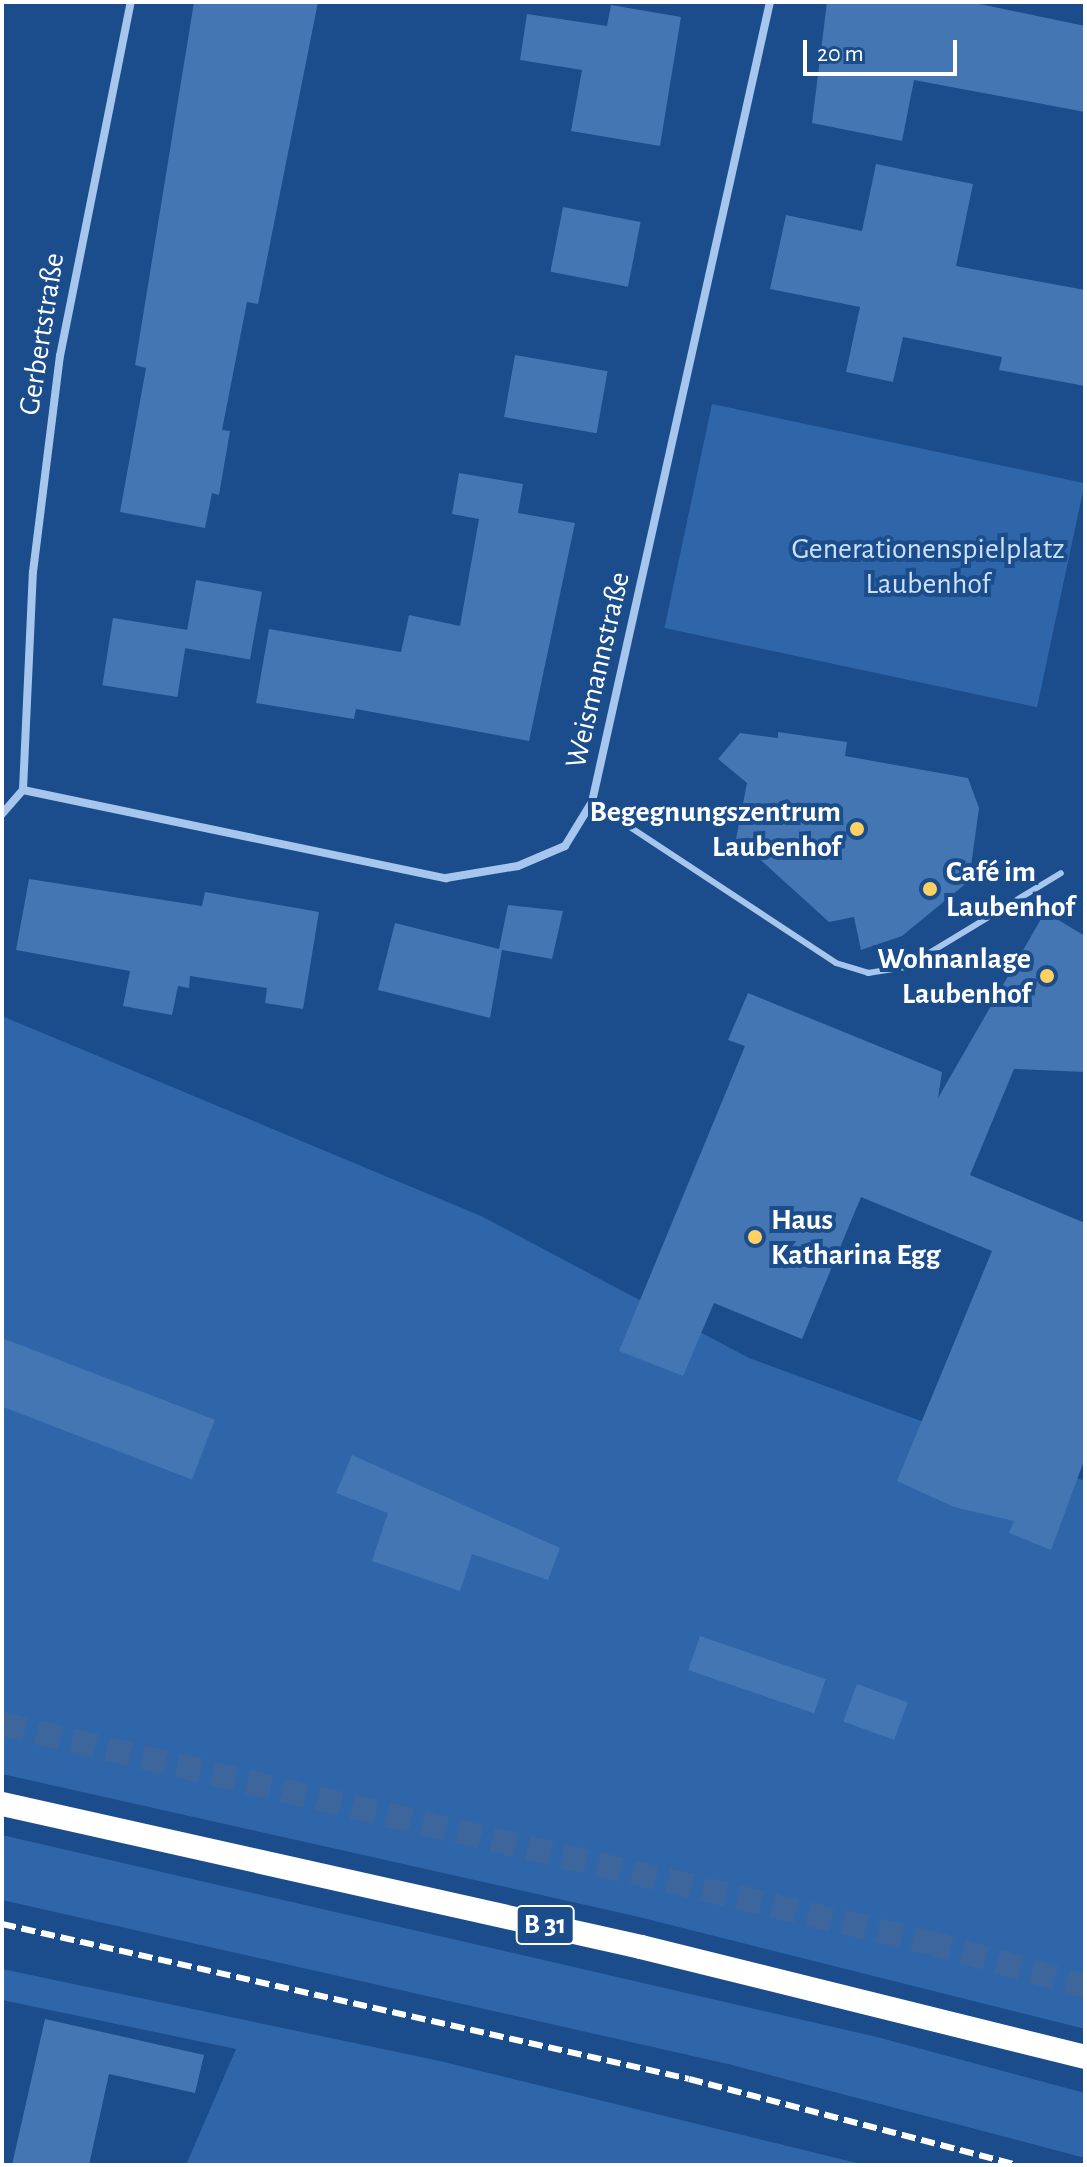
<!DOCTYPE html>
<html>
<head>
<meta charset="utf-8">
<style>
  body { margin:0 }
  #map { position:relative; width:1087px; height:2167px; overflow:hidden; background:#1b4c8b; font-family:"Alegreya Sans",sans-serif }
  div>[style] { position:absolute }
  .green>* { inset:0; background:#2e66a9; transform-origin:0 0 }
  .building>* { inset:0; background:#4476b3; transform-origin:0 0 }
  .highway-tunnel>* { height:24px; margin-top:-12px; transform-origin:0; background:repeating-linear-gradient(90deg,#3d679c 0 24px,transparent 0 36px) }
  .lane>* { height:6px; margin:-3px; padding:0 3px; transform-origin:3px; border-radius:3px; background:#a6c6ed }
  .street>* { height:8px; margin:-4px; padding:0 4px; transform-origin:4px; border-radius:4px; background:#a6c6ed }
  .highway>* { height:24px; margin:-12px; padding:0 12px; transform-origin:12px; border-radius:12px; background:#fff }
  .rail>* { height:6px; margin-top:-3px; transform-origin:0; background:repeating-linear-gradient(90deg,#fff 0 14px,transparent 0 20px) }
  .dots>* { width:22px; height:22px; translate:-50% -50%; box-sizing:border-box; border:4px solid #1b4c8b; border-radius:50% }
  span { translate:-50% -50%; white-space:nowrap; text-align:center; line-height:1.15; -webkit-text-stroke:8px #1b4c8b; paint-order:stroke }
  .shield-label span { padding:2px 6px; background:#1b4c8b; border:2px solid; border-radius:6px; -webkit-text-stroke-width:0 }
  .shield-label { font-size:28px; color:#fff; font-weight:700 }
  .street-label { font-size:30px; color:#fff }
  .park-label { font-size:30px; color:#cbe1fa }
  .poi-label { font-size:30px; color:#fff; font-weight:700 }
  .right { translate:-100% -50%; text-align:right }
  .left { translate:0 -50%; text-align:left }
  .frame { position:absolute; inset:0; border:4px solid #fff; pointer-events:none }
  .scale { position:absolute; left:803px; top:40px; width:154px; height:36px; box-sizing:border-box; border:4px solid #fff; border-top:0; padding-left:10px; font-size:24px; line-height:28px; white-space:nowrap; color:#fff; -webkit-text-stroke:6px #1b4c8b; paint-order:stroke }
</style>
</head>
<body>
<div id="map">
  <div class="green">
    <i style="left:712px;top:404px;width:381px;height:229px;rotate:12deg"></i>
    <i style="clip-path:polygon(2px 1016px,481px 1216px,749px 1358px,1085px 1481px,1085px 2029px,639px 1917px,2px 1774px)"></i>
    <i style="clip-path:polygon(2px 1835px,877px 2037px,1085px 2093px,1085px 2158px,728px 2064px,2px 1900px)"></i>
    <i style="clip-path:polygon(2px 1969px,440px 2061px,865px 2165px,186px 2165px,236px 2049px,2px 2000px)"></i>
  </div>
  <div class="building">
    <i style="clip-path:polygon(194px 2px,318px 2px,258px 304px,247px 302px,222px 430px,230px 431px,219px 495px,212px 493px,205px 528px,120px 512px,146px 368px,135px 365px)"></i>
    <i style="clip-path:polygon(827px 2px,970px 2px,1085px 26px,1085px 112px,914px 80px,902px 141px,812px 123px)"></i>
    <i style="clip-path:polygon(611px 5px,681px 17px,660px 146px,571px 131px,582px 70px,520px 60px,527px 14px,607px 26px)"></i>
    <i style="clip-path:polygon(876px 164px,973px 184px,956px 266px,1085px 290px,1085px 386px,999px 370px,1002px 357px,903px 337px,893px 382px,846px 372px,860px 307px,770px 289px,786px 215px,862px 231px)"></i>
    <i style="left:563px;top:207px;width:79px;height:66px;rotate:11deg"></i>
    <i style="left:515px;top:355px;width:94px;height:63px;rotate:10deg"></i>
    <i style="clip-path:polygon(459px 473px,523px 484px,518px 513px,575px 523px,529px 741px,356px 709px,354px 719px,256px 703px,269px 629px,401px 652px,409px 615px,460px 626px,479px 519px,452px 514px)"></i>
    <i style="left:196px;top:580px;width:67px;height:69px;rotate:10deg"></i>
    <i style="left:113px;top:618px;width:76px;height:68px;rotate:9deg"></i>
    <i style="clip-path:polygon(778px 732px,847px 742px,845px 756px,968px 778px,979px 808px,969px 881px,902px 936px,861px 950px,854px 917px,829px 922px,754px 854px,734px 849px,747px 783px,718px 759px,740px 733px,778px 738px)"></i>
    <i style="clip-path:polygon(29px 879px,202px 906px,205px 892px,319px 912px,303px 1009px,265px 1003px,267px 988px,190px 976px,189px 988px,178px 986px,172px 1015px,123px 1006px,130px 971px,16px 950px)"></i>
    <i style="clip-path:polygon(508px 905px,563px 911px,552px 959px,502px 950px,490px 1018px,378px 990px,395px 923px,499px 949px)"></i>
    <i style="clip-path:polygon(1045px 912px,1085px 936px,1085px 1072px,1014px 1069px,970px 1175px,1085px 1223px,1085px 1458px,1051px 1550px,1009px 1533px,1014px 1521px,954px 1507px,897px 1481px,992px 1251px,861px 1197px,802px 1339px,714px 1303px,683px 1376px,619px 1351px,745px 1046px,728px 1040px,748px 993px,942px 1072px,938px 1098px)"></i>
    <i style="left:2px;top:1338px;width:228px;height:64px;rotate:21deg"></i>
    <i style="clip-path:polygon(352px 1455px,560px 1548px,548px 1580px,472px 1554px,460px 1591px,372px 1561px,388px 1513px,336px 1493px)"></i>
    <i style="left:700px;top:1636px;width:133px;height:36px;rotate:19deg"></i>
    <i style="left:857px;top:1684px;width:54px;height:40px;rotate:20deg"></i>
    <i style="clip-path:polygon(45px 2019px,204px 2055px,195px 2093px,109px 2074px,89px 2165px,12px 2165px)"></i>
  </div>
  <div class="highway-tunnel">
    <i style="left:2px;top:1724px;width:951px;rotate:13.25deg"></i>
    <i style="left:928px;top:1942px;width:163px;rotate:15.7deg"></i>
  </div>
  <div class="lane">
    <i style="left:592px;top:802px;width:292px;rotate:33.4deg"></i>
    <i style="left:836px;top:963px;width:34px;rotate:17deg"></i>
    <i style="left:868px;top:973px;width:38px;rotate:-9deg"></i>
    <i style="left:906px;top:967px;width:181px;rotate:-31.2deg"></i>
  </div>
  <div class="street">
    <i style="left:23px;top:790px;width:432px;rotate:11.8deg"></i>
    <i style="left:446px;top:878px;width:73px;rotate:-9.5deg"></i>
    <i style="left:518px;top:866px;width:51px;rotate:-23.1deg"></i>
    <i style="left:565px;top:846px;width:52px;rotate:-58.5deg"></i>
    <i style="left:592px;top:802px;width:820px;rotate:-77.46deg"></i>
    <i style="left:2px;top:814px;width:32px;rotate:-49deg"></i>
    <i style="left:23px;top:790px;width:218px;rotate:-87.4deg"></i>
    <i style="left:33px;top:572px;width:218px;rotate:-82.9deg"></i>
    <i style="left:60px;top:356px;width:361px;rotate:-78.7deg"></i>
  </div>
  <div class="highway">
    <i style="left:2px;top:1804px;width:655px;rotate:12.61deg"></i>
    <i style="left:641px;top:1947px;width:457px;rotate:13.9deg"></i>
  </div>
  <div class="rail">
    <i style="left:2px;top:1924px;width:704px;rotate:12.71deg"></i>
    <i style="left:689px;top:2079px;width:339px;rotate:14.7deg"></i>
  </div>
  <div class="dots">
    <i style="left:857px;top:829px;background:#ffd162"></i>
    <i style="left:930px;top:889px;background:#ffd162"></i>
    <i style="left:1047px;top:976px;background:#ffd162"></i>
    <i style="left:755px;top:1237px;background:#ffd162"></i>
  </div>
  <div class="shield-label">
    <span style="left:545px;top:1925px">B 31</span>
  </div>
  <div class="street-label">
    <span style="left:42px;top:334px;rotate:-81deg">Gerbertstraße</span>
    <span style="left:598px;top:670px;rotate:-77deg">Weismannstraße</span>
  </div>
  <div class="park-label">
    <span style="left:928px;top:566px">Generationenspielplatz<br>Laubenhof</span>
  </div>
  <div class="poi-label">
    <span class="right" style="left:841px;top:829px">Begegnungszentrum<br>Laubenhof</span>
    <span class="left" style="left:946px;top:889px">Café im<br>Laubenhof</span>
    <span class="right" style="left:1031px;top:976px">Wohnanlage<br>Laubenhof</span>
    <span class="left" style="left:771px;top:1237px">Haus<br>Katharina Egg</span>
  </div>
  <div class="frame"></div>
  <div class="scale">20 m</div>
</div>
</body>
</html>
